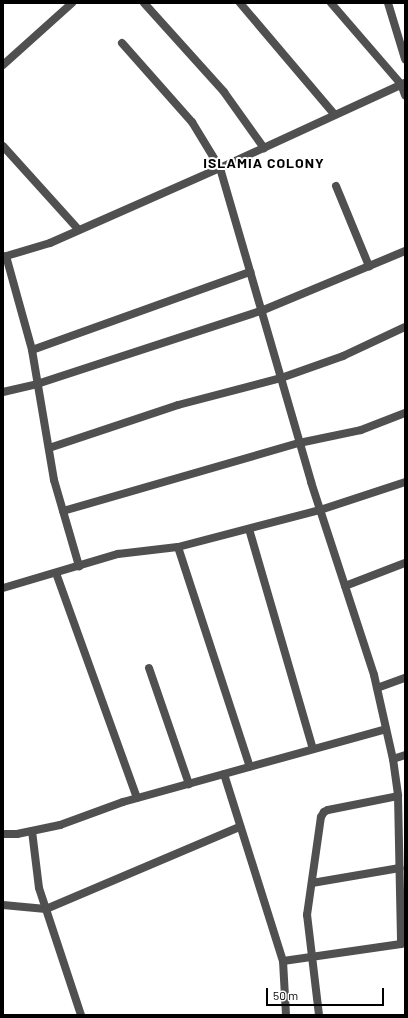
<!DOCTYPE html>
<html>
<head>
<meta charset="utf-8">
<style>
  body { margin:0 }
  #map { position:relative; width:408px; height:1018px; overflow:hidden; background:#fff; font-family:Barlow,sans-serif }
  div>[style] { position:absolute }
  .minor>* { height:8px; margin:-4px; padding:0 4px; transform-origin:4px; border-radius:4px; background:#505050 }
  .tertiary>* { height:8px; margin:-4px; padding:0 4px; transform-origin:4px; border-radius:4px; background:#505050 }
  span { translate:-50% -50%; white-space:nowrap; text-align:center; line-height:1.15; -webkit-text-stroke:4px #fff; paint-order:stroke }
  .district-label { font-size:14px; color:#000; font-weight:700; letter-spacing:1px }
  .frame { position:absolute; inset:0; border:4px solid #000; pointer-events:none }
  .scale { position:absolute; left:266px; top:988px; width:118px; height:18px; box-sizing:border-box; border:2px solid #000; border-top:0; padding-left:5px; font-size:12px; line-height:14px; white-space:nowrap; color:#000; -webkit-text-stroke:3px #fff; paint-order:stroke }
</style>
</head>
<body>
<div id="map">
  <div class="minor">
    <i style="left:144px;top:3px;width:120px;rotate:48deg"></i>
    <i style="left:224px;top:92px;width:69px;rotate:54.5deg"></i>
    <i style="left:240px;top:3px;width:145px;rotate:49.7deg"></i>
    <i style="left:331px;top:3px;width:107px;rotate:49.2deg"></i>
    <i style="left:401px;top:84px;width:12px;rotate:70deg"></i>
    <i style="left:388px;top:3px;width:59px;rotate:73.1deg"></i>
    <i style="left:122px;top:43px;width:106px;rotate:48.5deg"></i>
    <i style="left:192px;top:122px;width:54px;rotate:58.7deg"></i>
    <i style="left:220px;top:168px;width:327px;rotate:73.8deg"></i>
    <i style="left:311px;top:482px;width:203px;rotate:71.9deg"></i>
    <i style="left:374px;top:675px;width:86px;rotate:77.3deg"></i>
    <i style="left:393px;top:759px;width:37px;rotate:82deg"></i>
    <i style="left:398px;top:796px;width:148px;rotate:88.8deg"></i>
    <i style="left:401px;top:944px;width:119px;rotate:171.8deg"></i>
    <i style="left:3px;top:65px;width:93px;rotate:-41.9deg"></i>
    <i style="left:3px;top:146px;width:113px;rotate:47.9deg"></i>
    <i style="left:336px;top:186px;width:87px;rotate:67.6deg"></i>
    <i style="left:6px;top:256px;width:98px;rotate:74.5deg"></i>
    <i style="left:32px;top:350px;width:132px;rotate:80.4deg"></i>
    <i style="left:54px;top:480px;width:90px;rotate:73.8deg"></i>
    <i style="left:32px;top:350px;width:232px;rotate:-19.7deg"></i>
    <i style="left:3px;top:392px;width:35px;rotate:-13deg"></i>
    <i style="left:37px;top:384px;width:236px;rotate:-18.1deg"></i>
    <i style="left:261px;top:311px;width:156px;rotate:-22.6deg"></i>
    <i style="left:49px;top:448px;width:136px;rotate:-18.4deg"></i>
    <i style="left:178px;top:405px;width:106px;rotate:-14.7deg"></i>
    <i style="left:281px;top:378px;width:66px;rotate:-19.5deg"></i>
    <i style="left:343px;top:356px;width:68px;rotate:-25.1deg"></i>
    <i style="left:63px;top:511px;width:246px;rotate:-16.1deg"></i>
    <i style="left:299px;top:443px;width:63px;rotate:-11.8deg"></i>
    <i style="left:361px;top:430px;width:47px;rotate:-21.1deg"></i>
    <i style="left:249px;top:529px;width:229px;rotate:73.8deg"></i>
    <i style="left:178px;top:547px;width:231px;rotate:71.9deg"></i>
    <i style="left:56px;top:573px;width:239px;rotate:70.2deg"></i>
    <i style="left:345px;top:586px;width:64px;rotate:-21deg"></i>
    <i style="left:3px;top:588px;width:120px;rotate:-16.5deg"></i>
    <i style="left:118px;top:554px;width:60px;rotate:-6.7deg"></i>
    <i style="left:178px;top:547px;width:147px;rotate:-14.6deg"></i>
    <i style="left:320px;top:510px;width:89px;rotate:-18.2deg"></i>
    <i style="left:149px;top:668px;width:123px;rotate:71deg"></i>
    <i style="left:377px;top:688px;width:30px;rotate:-20deg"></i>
    <i style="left:393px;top:759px;width:13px;rotate:-18deg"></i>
    <i style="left:224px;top:774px;width:196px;rotate:72.5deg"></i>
    <i style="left:283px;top:961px;width:54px;rotate:86.8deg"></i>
    <i style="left:32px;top:831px;width:57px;rotate:83deg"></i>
    <i style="left:39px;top:888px;width:134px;rotate:71.7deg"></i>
    <i style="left:3px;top:834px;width:14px"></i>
    <i style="left:17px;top:834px;width:44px;rotate:-11.8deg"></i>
    <i style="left:60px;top:825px;width:67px;rotate:-20.1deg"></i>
    <i style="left:123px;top:802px;width:273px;rotate:-15.5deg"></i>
    <i style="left:312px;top:883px;width:89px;rotate:-9.7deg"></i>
    <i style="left:3px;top:905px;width:43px;rotate:5.3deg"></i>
    <i style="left:46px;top:909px;width:210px;rotate:-23deg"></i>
    <i style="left:319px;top:1015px;width:101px;rotate:-96.8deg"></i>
    <i style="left:307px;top:915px;width:99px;rotate:-81.9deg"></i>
    <i style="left:321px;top:817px;width:6px;rotate:-59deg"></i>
    <i style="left:324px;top:812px;width:4px;rotate:-27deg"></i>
    <i style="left:328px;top:810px;width:71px;rotate:-11.3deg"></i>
  </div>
  <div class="tertiary">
    <i style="left:3px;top:257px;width:49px;rotate:-16.6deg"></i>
    <i style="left:50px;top:243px;width:186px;rotate:-23.8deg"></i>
    <i style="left:220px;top:168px;width:204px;rotate:-24.7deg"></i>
  </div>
  <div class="district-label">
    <span style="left:264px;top:163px">ISLAMIA COLONY</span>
  </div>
  <div class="frame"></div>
  <div class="scale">50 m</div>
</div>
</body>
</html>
